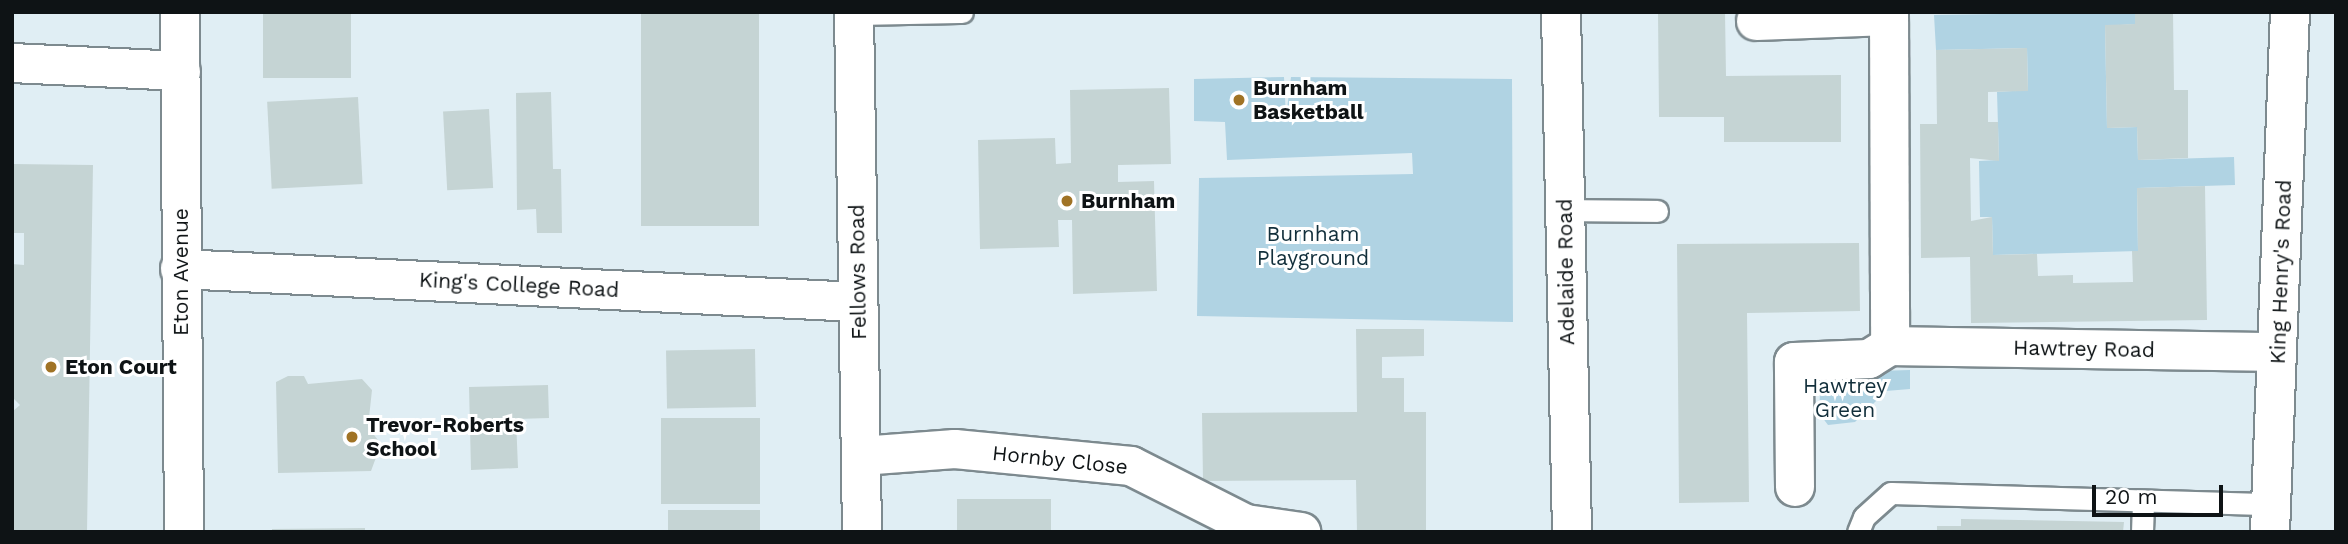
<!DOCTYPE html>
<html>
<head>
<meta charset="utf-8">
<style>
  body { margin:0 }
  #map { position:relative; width:2348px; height:544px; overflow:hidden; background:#e0eef4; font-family:"Work Sans",sans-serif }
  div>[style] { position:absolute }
  .green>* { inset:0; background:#b0d3e3 }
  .building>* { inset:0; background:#c5d4d4; transform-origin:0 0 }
  .roads { filter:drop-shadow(2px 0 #7d8a8f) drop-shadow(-2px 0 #7d8a8f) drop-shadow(0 2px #7d8a8f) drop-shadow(0 -2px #7d8a8f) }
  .service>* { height:21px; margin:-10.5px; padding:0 10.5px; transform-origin:10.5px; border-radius:10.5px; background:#fff }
  .minor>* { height:38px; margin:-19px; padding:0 19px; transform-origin:19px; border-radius:19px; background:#fff }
  .secondary>* { height:38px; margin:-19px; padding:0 19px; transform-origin:19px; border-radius:19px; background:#fff }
  .dots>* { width:19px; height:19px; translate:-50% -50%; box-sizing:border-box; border:4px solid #fff; border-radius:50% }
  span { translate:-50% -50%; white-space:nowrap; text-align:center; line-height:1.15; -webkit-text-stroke:6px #fff; paint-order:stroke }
  .poi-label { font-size:21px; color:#0e1315; font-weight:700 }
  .left { translate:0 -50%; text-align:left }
  .park-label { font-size:21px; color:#122f3b }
  .street-label { font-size:21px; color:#0e1315 }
  .frame { position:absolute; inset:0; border:14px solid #0e1315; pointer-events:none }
  .scale { position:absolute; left:2092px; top:485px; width:131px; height:32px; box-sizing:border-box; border:4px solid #0e1315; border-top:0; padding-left:9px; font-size:21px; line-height:24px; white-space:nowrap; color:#0e1315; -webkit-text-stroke:5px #fff; paint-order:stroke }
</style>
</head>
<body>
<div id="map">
  <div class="green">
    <i style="clip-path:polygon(2135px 12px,2135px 24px,2105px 26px,2107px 128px,2137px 127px,2138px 160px,2234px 157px,2235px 185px,2137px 188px,2138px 251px,1993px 255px,1992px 217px,1980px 217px,1979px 161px,1999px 160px,1997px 92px,2028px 90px,2027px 48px,1936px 50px,1934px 15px)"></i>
    <i style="clip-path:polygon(1284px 77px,1286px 117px,1291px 77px,1512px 79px,1513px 322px,1197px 316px,1199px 178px,1413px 174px,1412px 153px,1227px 160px,1225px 122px,1194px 121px,1194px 79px)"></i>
    <i style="clip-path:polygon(1910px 370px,1910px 389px,1886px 391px,1855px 422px,1828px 425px,1819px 413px,1820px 393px,1845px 372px)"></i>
  </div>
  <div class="building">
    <i style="left:263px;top:12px;width:88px;height:66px"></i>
    <i style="left:641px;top:12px;width:118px;height:214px"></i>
    <i style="clip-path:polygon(1658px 12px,1725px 12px,1726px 76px,1841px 75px,1841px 142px,1724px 142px,1724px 117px,1659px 117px)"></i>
    <i style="clip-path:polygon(2135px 12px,2173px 12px,2174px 90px,2188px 90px,2188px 158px,2138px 160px,2137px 127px,2107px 128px,2105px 25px,2135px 24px)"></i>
    <i style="clip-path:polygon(2027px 48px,2028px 91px,1988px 92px,1988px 122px,1998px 122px,1999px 161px,1970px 158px,1971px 221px,1992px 217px,1993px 255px,2037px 254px,2038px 276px,2073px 275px,2073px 283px,2133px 282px,2132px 251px,2138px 251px,2137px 188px,2205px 186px,2207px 320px,1971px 323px,1970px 257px,1921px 258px,1920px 124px,1937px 124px,1936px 50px)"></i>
    <i style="clip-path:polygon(1169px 88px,1171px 164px,1118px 165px,1118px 182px,1154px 181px,1157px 291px,1073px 294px,1072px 220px,1058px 220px,1059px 247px,980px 249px,978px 140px,1055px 138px,1056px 164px,1071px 163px,1070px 90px)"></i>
    <i style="clip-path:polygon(551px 92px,553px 169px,561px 169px,562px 233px,537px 233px,536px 209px,517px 210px,516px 93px)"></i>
    <i style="left:358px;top:97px;width:87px;height:91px;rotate:87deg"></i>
    <i style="left:489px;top:109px;width:79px;height:46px;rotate:87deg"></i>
    <i style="clip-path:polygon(12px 164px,93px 165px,87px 532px,12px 532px,12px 412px,20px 405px,12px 397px,12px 264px,24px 265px,24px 233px,12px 233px)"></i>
    <i style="clip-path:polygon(1859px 243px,1860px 311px,1747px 313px,1749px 502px,1679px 503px,1677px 244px)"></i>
    <i style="clip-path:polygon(1356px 329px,1424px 329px,1424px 356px,1382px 357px,1382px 378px,1404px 378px,1404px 412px,1426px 412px,1426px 532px,1357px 532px,1356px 480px,1203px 481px,1202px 413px,1357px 412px)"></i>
    <i style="left:755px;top:349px;width:58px;height:89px;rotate:89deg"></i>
    <i style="clip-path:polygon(288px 376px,304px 376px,308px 384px,362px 379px,372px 390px,368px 427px,381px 444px,371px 471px,278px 473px,276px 382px)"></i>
    <i style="clip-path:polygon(548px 385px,549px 418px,516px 419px,518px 468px,471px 470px,469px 387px)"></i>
    <i style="left:661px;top:418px;width:99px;height:86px"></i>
    <i style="left:957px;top:499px;width:94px;height:33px"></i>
    <i style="left:760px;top:510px;width:22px;height:92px;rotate:90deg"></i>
    <i style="clip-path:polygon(1961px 519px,2124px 522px,2123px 532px,1937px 532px,1937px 526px,1961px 526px)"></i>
    <i style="clip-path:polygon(365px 528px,365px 532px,272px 532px,272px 529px)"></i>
  </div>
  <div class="roads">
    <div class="service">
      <i style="left:854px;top:14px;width:108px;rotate:-1.1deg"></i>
      <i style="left:1565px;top:210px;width:92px;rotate:0.6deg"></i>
      <i style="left:1858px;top:532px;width:16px;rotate:-68deg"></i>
      <i style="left:1864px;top:517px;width:36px;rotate:-42deg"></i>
      <i style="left:1891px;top:493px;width:380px;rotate:1.7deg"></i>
      <i style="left:2142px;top:532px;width:30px;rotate:-88deg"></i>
    </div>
    <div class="minor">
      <i style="left:180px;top:12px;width:520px;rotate:89.56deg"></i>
      <i style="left:854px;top:12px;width:520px;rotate:89.12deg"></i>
      <i style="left:1889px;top:12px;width:334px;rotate:89.8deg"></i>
      <i style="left:1756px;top:21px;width:133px;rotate:-2.2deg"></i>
      <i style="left:12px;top:63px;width:169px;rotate:2.7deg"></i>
      <i style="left:180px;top:269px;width:679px;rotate:2.79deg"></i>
      <i style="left:861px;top:456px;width:94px;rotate:-4.3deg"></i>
      <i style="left:955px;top:449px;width:177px;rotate:5.5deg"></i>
      <i style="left:1131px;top:466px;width:129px;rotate:26.8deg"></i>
      <i style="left:1246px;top:524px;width:56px;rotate:8.3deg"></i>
      <i style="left:1795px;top:487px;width:125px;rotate:-90.5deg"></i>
      <i style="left:1794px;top:362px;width:75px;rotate:-2.3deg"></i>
      <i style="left:1869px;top:359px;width:25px;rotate:-32deg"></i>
      <i style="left:1890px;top:346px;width:387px;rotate:0.9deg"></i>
      <i style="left:2270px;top:532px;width:520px;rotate:-87.8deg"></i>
    </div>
    <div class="secondary">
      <i style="left:1561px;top:12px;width:520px;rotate:88.79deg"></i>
    </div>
  </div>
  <div class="dots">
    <i style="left:1239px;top:100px;background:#a07325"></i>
    <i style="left:1067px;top:201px;background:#a07325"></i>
    <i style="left:51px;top:367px;background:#a07325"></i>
    <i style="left:352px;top:437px;background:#a07325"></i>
  </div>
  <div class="poi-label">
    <span class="left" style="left:1253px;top:100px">Burnham<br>Basketball</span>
    <span class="left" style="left:1081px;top:201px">Burnham</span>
    <span class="left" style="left:65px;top:367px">Eton Court</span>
    <span class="left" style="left:366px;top:437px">Trevor-Roberts<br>School</span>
  </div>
  <div class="park-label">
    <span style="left:1313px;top:246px">Burnham<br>Playground</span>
    <span style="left:1845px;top:398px">Hawtrey<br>Green</span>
  </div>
  <div class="street-label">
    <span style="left:181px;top:272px;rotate:-90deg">Eton Avenue</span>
    <span style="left:858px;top:272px;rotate:-91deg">Fellows Road</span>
    <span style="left:1566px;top:272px;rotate:-91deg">Adelaide Road</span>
    <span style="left:2281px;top:272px;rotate:-88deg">King Henry's Road</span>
    <span style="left:519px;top:285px;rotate:3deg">King's College Road</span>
    <span style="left:2084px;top:349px;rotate:1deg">Hawtrey Road</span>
    <span style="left:1060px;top:460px;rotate:6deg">Hornby Close</span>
  </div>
  <div class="frame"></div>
  <div class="scale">20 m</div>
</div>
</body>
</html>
